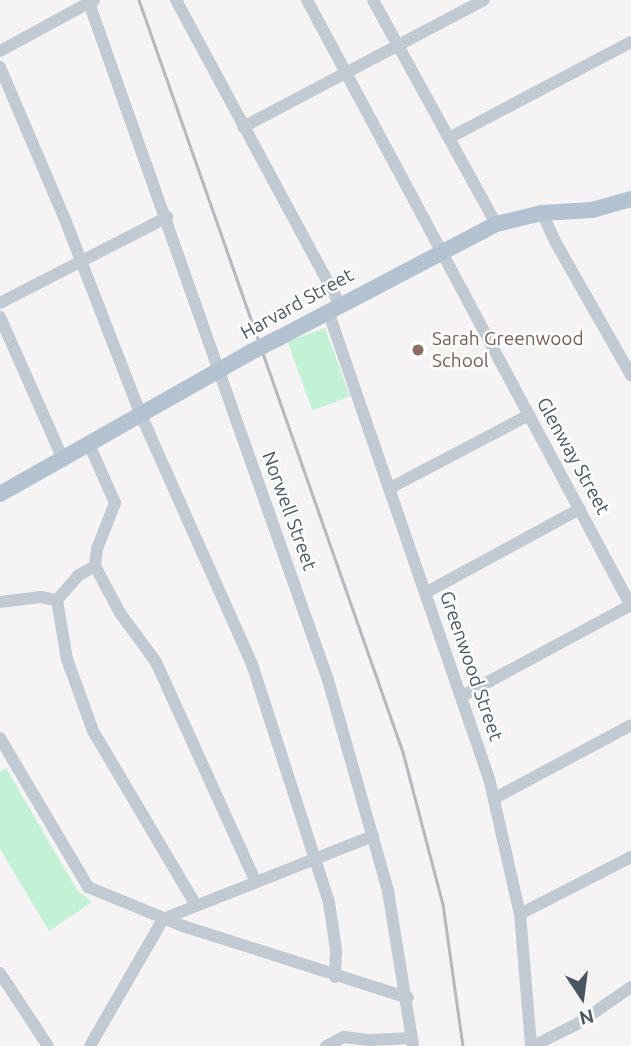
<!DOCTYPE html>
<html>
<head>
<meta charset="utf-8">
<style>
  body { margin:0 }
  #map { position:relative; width:631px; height:1046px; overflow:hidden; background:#f5f3f3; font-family:Ubuntu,sans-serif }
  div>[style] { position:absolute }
  .green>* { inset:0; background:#c3f1d5; transform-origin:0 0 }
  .minor>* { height:12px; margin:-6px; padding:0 6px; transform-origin:6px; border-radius:6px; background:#c1cad2 }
  .major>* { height:16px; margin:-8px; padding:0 8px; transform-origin:8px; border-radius:8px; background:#b3c2d1 }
  .rail>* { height:2.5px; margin:-1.25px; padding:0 1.25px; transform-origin:1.25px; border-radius:1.25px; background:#b5b8bd }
  .major-bridge>* { height:16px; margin:-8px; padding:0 8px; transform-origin:8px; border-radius:8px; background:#b3c2d1 }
  .dots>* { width:19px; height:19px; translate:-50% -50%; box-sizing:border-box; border:4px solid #fff; border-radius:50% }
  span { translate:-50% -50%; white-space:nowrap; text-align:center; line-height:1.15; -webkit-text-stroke:5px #fff; paint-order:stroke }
  .street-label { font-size:19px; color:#4a5661 }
  .education-label { font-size:19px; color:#785e54 }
  .left { translate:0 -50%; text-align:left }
  .north { position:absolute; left:547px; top:962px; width:70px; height:70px; -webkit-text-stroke:5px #fff; paint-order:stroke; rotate:167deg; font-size:19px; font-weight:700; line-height:28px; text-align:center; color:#4a5661 }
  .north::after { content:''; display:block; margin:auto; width:24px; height:32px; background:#4a5661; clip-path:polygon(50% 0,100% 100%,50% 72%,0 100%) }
</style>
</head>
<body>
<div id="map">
  <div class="green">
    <i style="left:325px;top:328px;width:73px;height:40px;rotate:70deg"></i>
    <i style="clip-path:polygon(6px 768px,77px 890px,92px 902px,49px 931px,0 849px,0 772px)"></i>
  </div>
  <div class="minor">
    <i style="left:88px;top:0;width:721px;rotate:70.56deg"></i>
    <i style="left:328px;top:680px;width:219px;rotate:74.1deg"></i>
    <i style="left:388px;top:891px;width:157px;rotate:80.8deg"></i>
    <i style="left:176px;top:0;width:346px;rotate:61.7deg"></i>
    <i style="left:307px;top:0;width:687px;rotate:61.87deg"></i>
    <i style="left:373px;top:0;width:256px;rotate:61.2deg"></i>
    <i style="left:0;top:51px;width:107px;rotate:-28.5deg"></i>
    <i style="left:0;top:67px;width:168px;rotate:66.9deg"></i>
    <i style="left:66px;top:222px;width:207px;rotate:68.8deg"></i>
    <i style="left:141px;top:415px;width:273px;rotate:66deg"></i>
    <i style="left:252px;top:664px;width:251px;rotate:72.1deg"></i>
    <i style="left:329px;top:903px;width:48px;rotate:81.5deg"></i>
    <i style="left:336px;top:950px;width:27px;rotate:92deg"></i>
    <i style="left:243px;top:127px;width:272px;rotate:-27.8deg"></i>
    <i style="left:449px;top:138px;width:206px;rotate:-27.8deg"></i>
    <i style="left:542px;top:213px;width:33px;rotate:65deg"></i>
    <i style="left:556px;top:243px;width:152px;rotate:60.4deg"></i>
    <i style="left:0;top:303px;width:188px;rotate:-27.2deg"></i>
    <i style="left:328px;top:311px;width:494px;rotate:71deg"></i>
    <i style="left:489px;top:778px;width:139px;rotate:77.2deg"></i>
    <i style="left:520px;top:914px;width:132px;rotate:85.2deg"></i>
    <i style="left:0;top:317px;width:155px;rotate:66.1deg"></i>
    <i style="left:89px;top:444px;width:64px;rotate:66.2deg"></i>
    <i style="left:115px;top:503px;width:49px;rotate:111.4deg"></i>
    <i style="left:97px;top:549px;width:17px;rotate:97deg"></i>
    <i style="left:95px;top:566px;width:53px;rotate:62deg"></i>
    <i style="left:120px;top:613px;width:61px;rotate:53.7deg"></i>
    <i style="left:156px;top:662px;width:242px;rotate:65.6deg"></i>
    <i style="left:390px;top:488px;width:157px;rotate:-27.7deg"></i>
    <i style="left:425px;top:593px;width:176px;rotate:-28.5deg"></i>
    <i style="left:57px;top:600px;width:60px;rotate:80.4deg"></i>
    <i style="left:67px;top:659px;width:77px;rotate:70.1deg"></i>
    <i style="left:93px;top:731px;width:202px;rotate:59.4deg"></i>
    <i style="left:57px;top:600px;width:33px;rotate:-49deg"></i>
    <i style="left:79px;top:575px;width:18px;rotate:-29deg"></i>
    <i style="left:0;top:602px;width:41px;rotate:-7deg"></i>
    <i style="left:41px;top:597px;width:16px;rotate:11deg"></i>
    <i style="left:462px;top:696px;width:192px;rotate:-28.3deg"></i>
    <i style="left:0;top:738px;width:173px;rotate:59.4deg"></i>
    <i style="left:88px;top:887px;width:103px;rotate:22.3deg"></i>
    <i style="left:183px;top:926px;width:236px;rotate:17.7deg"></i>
    <i style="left:495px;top:798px;width:154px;rotate:-28.2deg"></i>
    <i style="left:520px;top:914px;width:125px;rotate:-27.2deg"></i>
    <i style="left:0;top:973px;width:87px;rotate:56.7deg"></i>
    <i style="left:90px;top:1046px;width:146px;rotate:-60.1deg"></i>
    <i style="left:163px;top:919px;width:226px;rotate:-21.6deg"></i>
    <i style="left:326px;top:1046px;width:20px;rotate:-27deg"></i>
    <i style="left:344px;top:1037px;width:25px;rotate:7deg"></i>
    <i style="left:369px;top:1040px;width:43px;rotate:-2.7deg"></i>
    <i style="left:533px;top:1046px;width:51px;rotate:-26.6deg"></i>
    <i style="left:579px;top:1023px;width:63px;rotate:-34.7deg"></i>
  </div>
  <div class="major">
    <i style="left:279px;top:338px;width:245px;rotate:-27.7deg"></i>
    <i style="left:496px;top:224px;width:47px;rotate:-13.4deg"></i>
    <i style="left:542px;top:213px;width:50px;rotate:-3.4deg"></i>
    <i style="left:592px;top:210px;width:41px;rotate:-15.8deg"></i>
    <i style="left:0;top:494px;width:286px;rotate:-29.5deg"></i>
  </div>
  <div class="rail">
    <i style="left:139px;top:0;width:797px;rotate:70.66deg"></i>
    <i style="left:403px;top:752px;width:157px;rotate:75.3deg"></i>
    <i style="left:443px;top:904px;width:143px;rotate:82deg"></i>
  </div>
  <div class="major-bridge">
    <i style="left:249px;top:353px;width:34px;rotate:-27deg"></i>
  </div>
  <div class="dots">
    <i style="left:418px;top:350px;background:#8d6e63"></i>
  </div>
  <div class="street-label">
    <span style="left:297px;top:304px;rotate:-29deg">Harvard Street</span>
    <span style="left:573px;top:456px;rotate:61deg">Glenway Street</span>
    <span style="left:289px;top:511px;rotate:70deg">Norwell Street</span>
    <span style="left:471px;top:666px;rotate:71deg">Greenwood Street</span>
  </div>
  <div class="education-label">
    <span class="left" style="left:432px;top:350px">Sarah Greenwood<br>School</span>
  </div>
  <div class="north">N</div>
</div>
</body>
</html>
